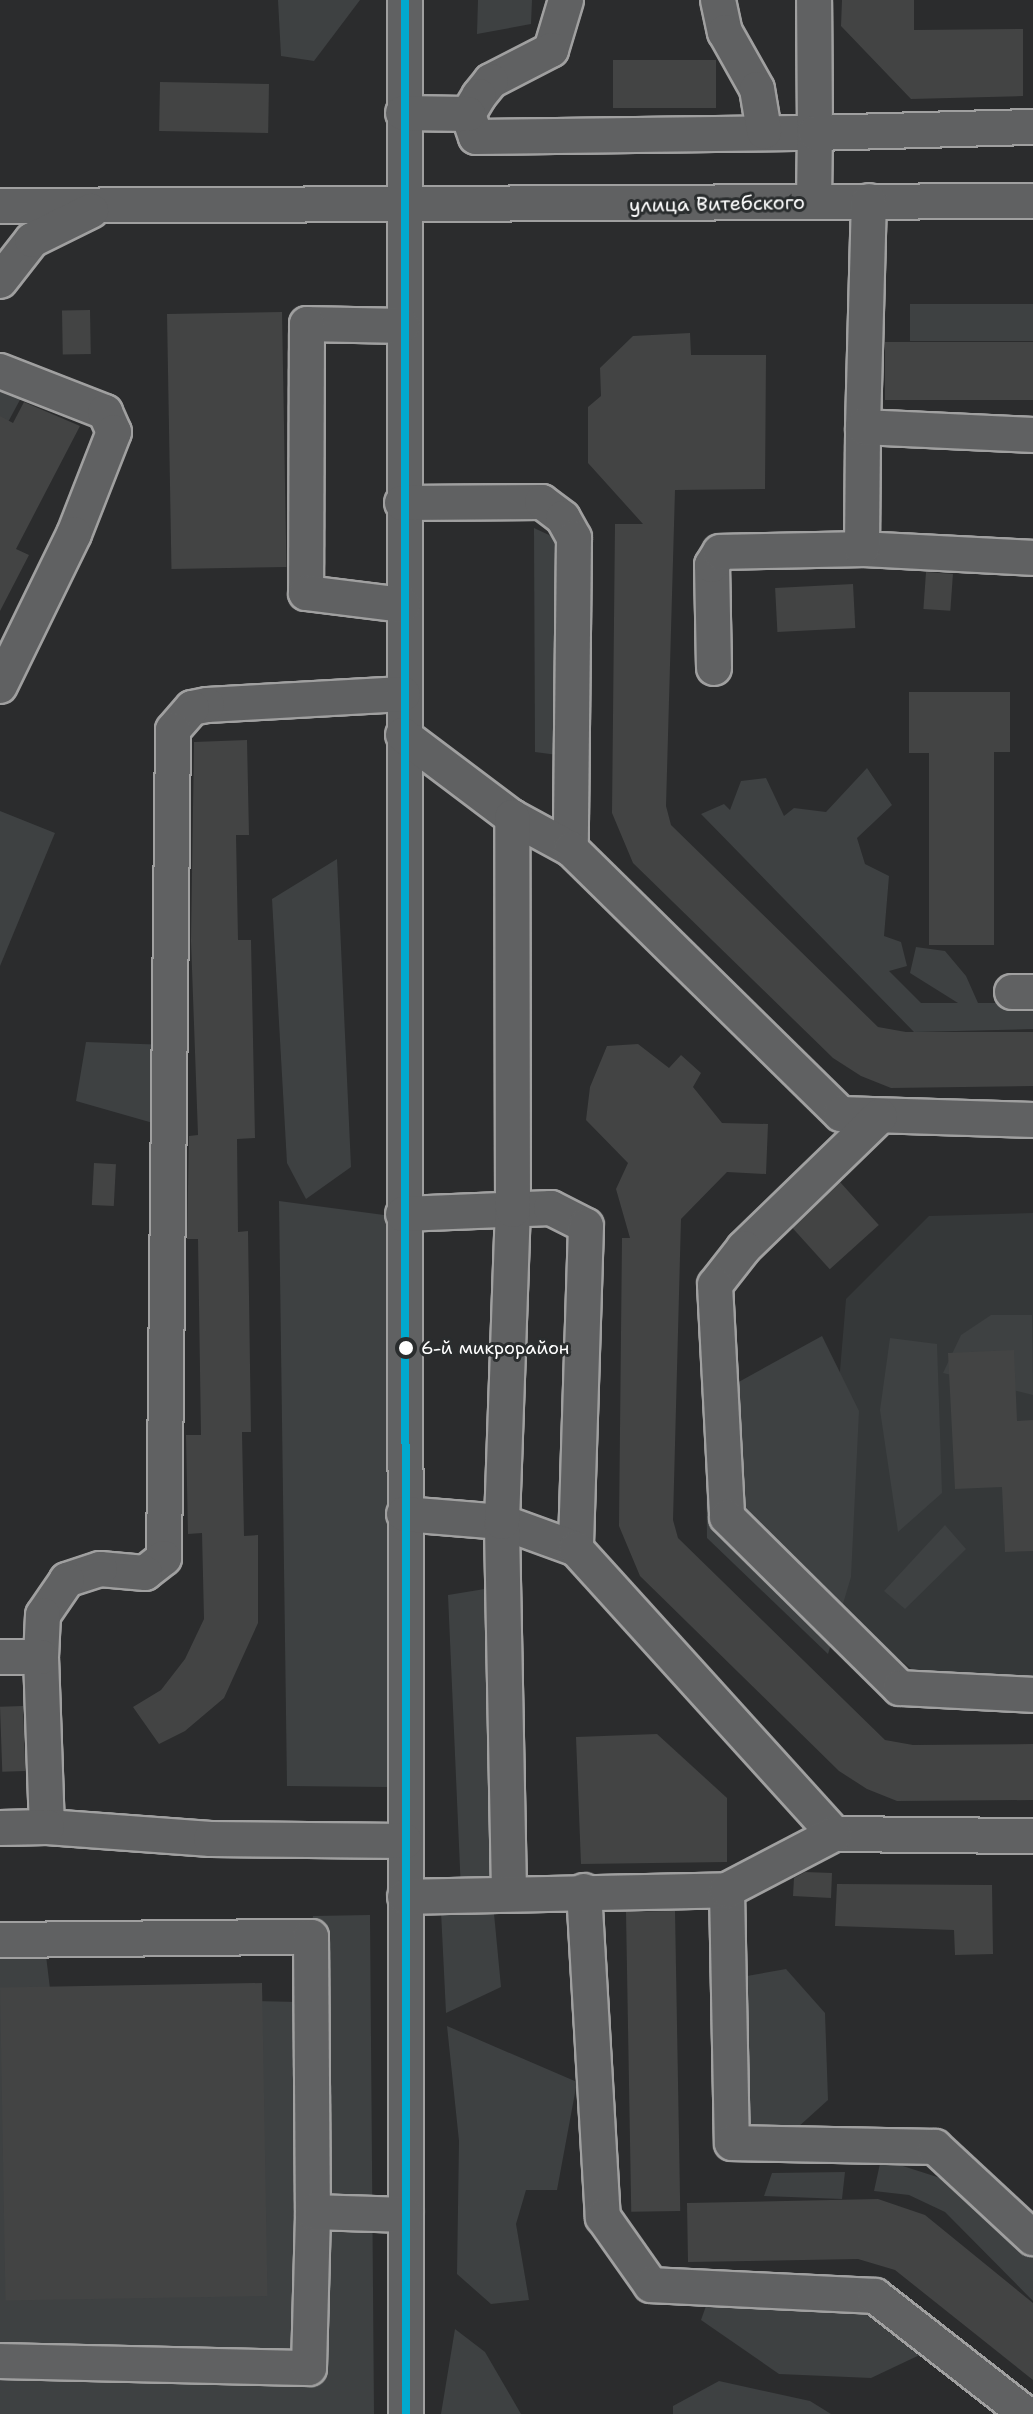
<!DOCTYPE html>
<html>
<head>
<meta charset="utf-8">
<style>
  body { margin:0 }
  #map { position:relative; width:1033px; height:2414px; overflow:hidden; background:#2b2c2d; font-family:"Shantell Sans",sans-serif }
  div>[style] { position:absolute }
  .built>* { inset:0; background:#353839 }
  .green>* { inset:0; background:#3e4142; transform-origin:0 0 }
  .building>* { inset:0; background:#434444; transform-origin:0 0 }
  .roads { filter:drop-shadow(2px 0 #a0a0a0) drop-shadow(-2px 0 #a0a0a0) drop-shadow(0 2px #a0a0a0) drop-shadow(0 -2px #a0a0a0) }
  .minor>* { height:34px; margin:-17px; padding:0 17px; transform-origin:17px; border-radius:17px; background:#606162 }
  .bus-1>* { height:8px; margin:-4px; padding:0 4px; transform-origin:4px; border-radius:4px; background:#00a9ce }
  .dots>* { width:22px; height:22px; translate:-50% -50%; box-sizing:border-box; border:4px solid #2a2d2e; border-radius:50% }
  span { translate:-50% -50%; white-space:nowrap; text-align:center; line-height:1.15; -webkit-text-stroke:6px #2a2d2e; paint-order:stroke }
  .bus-label { font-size:18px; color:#fff }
  .left { translate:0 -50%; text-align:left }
  .street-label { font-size:20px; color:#fff }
</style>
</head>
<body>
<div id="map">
  <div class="built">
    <i style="clip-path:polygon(1033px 1213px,1033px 1679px,927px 1681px,821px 1598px,846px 1299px,929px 1216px)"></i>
  </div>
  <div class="green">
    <i style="clip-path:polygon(278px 0,360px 0,314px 61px,281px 56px)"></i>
    <i style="clip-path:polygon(478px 0,532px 0,531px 24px,477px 34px)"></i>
    <i style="left:1033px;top:304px;width:37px;height:123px;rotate:90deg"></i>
    <i style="clip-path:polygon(0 374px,29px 383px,0 437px)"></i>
    <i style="clip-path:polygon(534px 528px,562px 541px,565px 756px,535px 752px)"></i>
    <i style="clip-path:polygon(867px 768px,892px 805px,857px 838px,865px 864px,889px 876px,884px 936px,901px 942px,907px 966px,889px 971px,921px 1003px,958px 1003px,910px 973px,916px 947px,945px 951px,966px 976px,978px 1003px,1033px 1003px,1033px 1029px,914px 1032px,701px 814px,724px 804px,730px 810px,741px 781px,766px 778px,784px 816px,794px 808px,826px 812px)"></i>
    <i style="clip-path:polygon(0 811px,55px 833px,0 966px)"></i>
    <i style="clip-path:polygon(337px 859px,351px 1167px,306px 1199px,287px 1163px,272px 899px)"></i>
    <i style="clip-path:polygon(86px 1042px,168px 1045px,160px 1125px,76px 1101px)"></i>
    <i style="clip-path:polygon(279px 1201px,399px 1217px,387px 1787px,287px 1786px)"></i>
    <i style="clip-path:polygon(991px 1315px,1032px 1315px,1033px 1395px,943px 1373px,961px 1335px)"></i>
    <i style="clip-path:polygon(822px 1336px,859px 1411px,851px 1577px,828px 1654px,707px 1538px,706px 1454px,715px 1395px)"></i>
    <i style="clip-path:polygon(890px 1338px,937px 1344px,942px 1493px,898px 1532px,880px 1410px)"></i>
    <i style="clip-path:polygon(945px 1525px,966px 1549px,905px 1609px,884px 1591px)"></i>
    <i style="clip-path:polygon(503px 1586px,503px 1879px,461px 1891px,448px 1595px)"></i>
    <i style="clip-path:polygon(440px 1891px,493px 1903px,501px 1987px,446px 2013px)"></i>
    <i style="clip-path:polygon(370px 1915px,374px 2414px,0 2414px,0 1936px,44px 1939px,51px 1997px,299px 2002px,313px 1916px)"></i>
    <i style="clip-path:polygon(786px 1969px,825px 2013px,828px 2100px,766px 2156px,744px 2126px,728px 2029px,747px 1976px)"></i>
    <i style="clip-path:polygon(447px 2026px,577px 2082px,557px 2190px,526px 2190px,516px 2224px,529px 2300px,491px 2304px,457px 2274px,459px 2141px)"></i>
    <i style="clip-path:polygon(881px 2159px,959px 2184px,1033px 2256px,1033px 2301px,945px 2212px,909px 2195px,874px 2191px)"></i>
    <i style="clip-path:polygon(845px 2172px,842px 2199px,764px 2196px,772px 2173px)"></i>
    <i style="clip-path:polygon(712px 2289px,909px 2322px,926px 2352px,871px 2378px,779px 2374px,701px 2320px)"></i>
    <i style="clip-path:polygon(455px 2329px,485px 2352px,521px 2414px,441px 2414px)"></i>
    <i style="clip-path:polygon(719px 2381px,810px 2401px,831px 2414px,673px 2414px,673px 2406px)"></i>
  </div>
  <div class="building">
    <i style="clip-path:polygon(842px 0,914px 0,914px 30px,1023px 29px,1023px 96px,911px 99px,841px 26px)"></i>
    <i style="left:613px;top:60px;width:103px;height:48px"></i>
    <i style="left:160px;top:82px;width:109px;height:49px;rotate:1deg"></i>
    <i style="left:90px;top:310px;width:44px;height:28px;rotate:89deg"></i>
    <i style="left:282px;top:312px;width:255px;height:115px;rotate:89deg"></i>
    <i style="clip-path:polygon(690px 333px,691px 355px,766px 355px,765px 489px,675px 490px,666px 806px,671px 825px,878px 1027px,906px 1032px,1033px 1032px,1033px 1086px,891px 1088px,861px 1076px,833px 1058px,633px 863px,612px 813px,615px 524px,643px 524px,588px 463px,588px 407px,601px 396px,600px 368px,633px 336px)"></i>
    <i style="left:885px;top:342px;width:148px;height:58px"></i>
    <i style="clip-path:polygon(24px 402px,80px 426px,16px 549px,29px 555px,0 611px,0 416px,13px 423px)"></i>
    <i style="left:926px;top:572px;width:27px;height:37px;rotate:4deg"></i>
    <i style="left:853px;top:584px;width:44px;height:78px;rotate:87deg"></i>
    <i style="clip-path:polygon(909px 692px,1010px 692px,1010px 752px,994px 752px,994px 945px,929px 945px,929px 753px,909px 753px)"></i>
    <i style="clip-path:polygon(247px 740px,249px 835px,236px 835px,238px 940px,251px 940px,255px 1138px,237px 1139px,238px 1232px,248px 1231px,251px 1432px,242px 1432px,244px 1536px,258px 1535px,258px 1623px,224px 1698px,185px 1731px,159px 1744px,133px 1707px,161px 1690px,185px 1659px,204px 1619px,202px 1533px,188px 1534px,186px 1435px,201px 1435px,198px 1239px,187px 1239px,189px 1136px,198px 1135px,191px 941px,194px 742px)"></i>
    <i style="clip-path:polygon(638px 1044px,669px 1068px,681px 1055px,701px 1073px,693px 1087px,722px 1123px,768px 1124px,766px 1174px,727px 1172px,681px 1219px,673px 1520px,678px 1538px,885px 1740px,913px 1745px,1033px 1744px,1033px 1800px,897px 1801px,867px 1789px,839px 1771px,640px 1576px,619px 1526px,622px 1238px,630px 1238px,616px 1189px,628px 1163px,586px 1120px,590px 1087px,607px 1046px)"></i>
    <i style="left:94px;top:1163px;width:22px;height:42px;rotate:3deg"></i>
    <i style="left:840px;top:1182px;width:58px;height:66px;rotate:48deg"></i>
    <i style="clip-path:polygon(1014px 1350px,1017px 1421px,1033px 1420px,1033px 1551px,1005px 1552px,1002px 1487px,955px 1489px,948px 1353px)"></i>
    <i style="left:23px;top:1706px;width:65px;height:23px;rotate:88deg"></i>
    <i style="clip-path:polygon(657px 1734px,727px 1798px,727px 1862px,581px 1864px,576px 1737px)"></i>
    <i style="clip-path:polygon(805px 1872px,832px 1873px,831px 1898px,793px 1896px,794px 1878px)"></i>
    <i style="clip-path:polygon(837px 1884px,992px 1885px,993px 1954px,955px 1955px,954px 1930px,835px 1926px)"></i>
    <i style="left:675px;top:1911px;width:300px;height:49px;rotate:89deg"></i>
    <i style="left:262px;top:1983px;width:313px;height:262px;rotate:89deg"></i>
    <i style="clip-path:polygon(878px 2199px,925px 2215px,1033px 2303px,1033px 2380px,895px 2270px,858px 2259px,688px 2262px,687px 2203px)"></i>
  </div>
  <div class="roads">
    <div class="minor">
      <i style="left:405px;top:0;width:2414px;rotate:89.98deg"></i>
      <i style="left:566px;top:0;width:52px;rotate:106.7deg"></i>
      <i style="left:551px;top:50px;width:68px;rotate:152.7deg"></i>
      <i style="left:491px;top:81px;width:19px;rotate:129deg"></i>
      <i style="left:479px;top:96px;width:21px;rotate:121deg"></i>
      <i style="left:468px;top:114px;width:24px;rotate:71deg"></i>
      <i style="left:476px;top:137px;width:339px;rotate:-0.7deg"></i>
      <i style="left:815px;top:133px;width:133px;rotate:-90.4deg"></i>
      <i style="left:718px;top:0;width:33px;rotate:78deg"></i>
      <i style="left:725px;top:32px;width:65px;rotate:60.7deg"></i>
      <i style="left:757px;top:89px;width:43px;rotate:80.5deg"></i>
      <i style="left:403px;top:113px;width:65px;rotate:0.9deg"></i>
      <i style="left:814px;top:202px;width:69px;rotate:-89.2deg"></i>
      <i style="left:815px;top:133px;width:218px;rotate:-1.6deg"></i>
      <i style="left:0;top:206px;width:1033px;rotate:-0.28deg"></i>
      <i style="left:0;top:281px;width:52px;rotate:-52deg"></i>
      <i style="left:32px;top:240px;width:66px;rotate:-26.2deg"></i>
      <i style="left:402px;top:326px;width:95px;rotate:-178.8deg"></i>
      <i style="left:307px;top:324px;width:269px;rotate:90.2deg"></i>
      <i style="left:306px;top:593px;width:98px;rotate:7.1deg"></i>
      <i style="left:0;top:371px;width:113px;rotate:21.3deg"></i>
      <i style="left:105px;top:412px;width:22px;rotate:66deg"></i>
      <i style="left:114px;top:432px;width:110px;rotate:111.4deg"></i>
      <i style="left:74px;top:534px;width:169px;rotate:116deg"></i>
      <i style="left:863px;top:427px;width:226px;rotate:-88.5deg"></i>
      <i style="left:402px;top:503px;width:140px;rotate:-0.4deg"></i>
      <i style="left:542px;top:502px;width:26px;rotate:37deg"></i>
      <i style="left:563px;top:518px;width:23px;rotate:61deg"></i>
      <i style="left:574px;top:538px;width:311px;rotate:90.6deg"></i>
      <i style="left:862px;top:549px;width:171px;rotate:3deg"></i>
      <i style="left:714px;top:668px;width:103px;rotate:-91.1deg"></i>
      <i style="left:712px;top:565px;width:15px;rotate:-58deg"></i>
      <i style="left:720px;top:552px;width:142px;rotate:-1.2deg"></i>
      <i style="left:862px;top:549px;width:122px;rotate:-89.5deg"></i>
      <i style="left:863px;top:427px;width:170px;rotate:2.7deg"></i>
      <i style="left:403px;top:694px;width:196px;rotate:176.8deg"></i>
      <i style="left:207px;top:705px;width:15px;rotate:169deg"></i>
      <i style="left:192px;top:708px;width:29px;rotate:131deg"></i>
      <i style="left:173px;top:730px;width:828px;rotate:90.62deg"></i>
      <i style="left:164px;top:1558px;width:24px;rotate:142deg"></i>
      <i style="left:145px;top:1573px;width:45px;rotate:-174.9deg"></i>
      <i style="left:100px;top:1569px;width:35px;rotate:162deg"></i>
      <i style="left:67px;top:1580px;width:42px;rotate:124.4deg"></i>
      <i style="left:43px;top:1615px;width:42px;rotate:92.7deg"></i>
      <i style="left:41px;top:1657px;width:170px;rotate:88deg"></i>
      <i style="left:47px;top:1827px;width:164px;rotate:4.2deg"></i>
      <i style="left:211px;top:1839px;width:194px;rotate:0.6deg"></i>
      <i style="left:403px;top:735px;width:136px;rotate:37deg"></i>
      <i style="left:512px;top:817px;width:67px;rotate:28.5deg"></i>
      <i style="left:571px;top:849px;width:378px;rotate:44.5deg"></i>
      <i style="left:841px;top:1114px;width:192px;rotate:1.8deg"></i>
      <i style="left:1012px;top:992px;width:21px"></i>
      <i style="left:880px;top:1116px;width:190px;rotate:135.9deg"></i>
      <i style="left:744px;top:1248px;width:47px;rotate:128.1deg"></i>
      <i style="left:715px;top:1285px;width:232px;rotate:87deg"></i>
      <i style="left:727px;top:1517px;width:243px;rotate:44.7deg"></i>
      <i style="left:900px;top:1688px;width:133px;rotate:3deg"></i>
      <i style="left:403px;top:1214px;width:148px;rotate:-2.3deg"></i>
      <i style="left:551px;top:1208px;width:39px;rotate:27deg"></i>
      <i style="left:586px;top:1226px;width:323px;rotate:91.8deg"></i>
      <i style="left:404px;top:1514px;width:98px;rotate:4.7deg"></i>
      <i style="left:502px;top:1522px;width:79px;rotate:20deg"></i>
      <i style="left:576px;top:1549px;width:384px;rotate:47.8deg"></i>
      <i style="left:834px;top:1834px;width:199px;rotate:0.6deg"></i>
      <i style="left:0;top:1657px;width:41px"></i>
      <i style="left:0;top:1828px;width:47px;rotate:-1.2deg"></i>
      <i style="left:727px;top:1890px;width:253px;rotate:88.9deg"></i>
      <i style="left:732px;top:2143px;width:203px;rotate:1.1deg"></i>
      <i style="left:935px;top:2147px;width:134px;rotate:42.9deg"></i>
      <i style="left:584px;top:1891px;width:327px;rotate:86.7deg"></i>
      <i style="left:603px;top:2217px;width:83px;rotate:54.8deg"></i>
      <i style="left:651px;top:2285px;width:224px;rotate:2.8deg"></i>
      <i style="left:875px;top:2296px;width:192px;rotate:38deg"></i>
      <i style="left:509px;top:1892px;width:370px;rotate:-91.1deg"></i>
      <i style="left:502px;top:1522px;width:312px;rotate:-88deg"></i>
      <i style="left:513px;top:1210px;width:393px;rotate:-90.1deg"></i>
      <i style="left:405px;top:1897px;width:322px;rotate:-1.2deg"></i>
      <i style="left:727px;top:1890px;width:121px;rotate:-27.6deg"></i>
      <i style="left:0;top:1940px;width:311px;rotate:-0.6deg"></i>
      <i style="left:311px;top:1937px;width:275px;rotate:89.6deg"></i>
      <i style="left:0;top:2361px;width:309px;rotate:1.3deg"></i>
      <i style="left:309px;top:2368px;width:156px;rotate:-88.5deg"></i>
      <i style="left:313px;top:2212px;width:93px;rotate:1.8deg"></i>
    </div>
  </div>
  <div class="bus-1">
    <i style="left:405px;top:0;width:2414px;rotate:89.98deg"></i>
  </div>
  <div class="dots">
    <i style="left:406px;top:1348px;background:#fff"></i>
  </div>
  <div class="bus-label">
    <span class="left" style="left:421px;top:1348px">6-й микрорайон</span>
  </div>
  <div class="street-label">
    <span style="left:717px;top:204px;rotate:-1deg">улица Витебского</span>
  </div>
</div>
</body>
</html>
